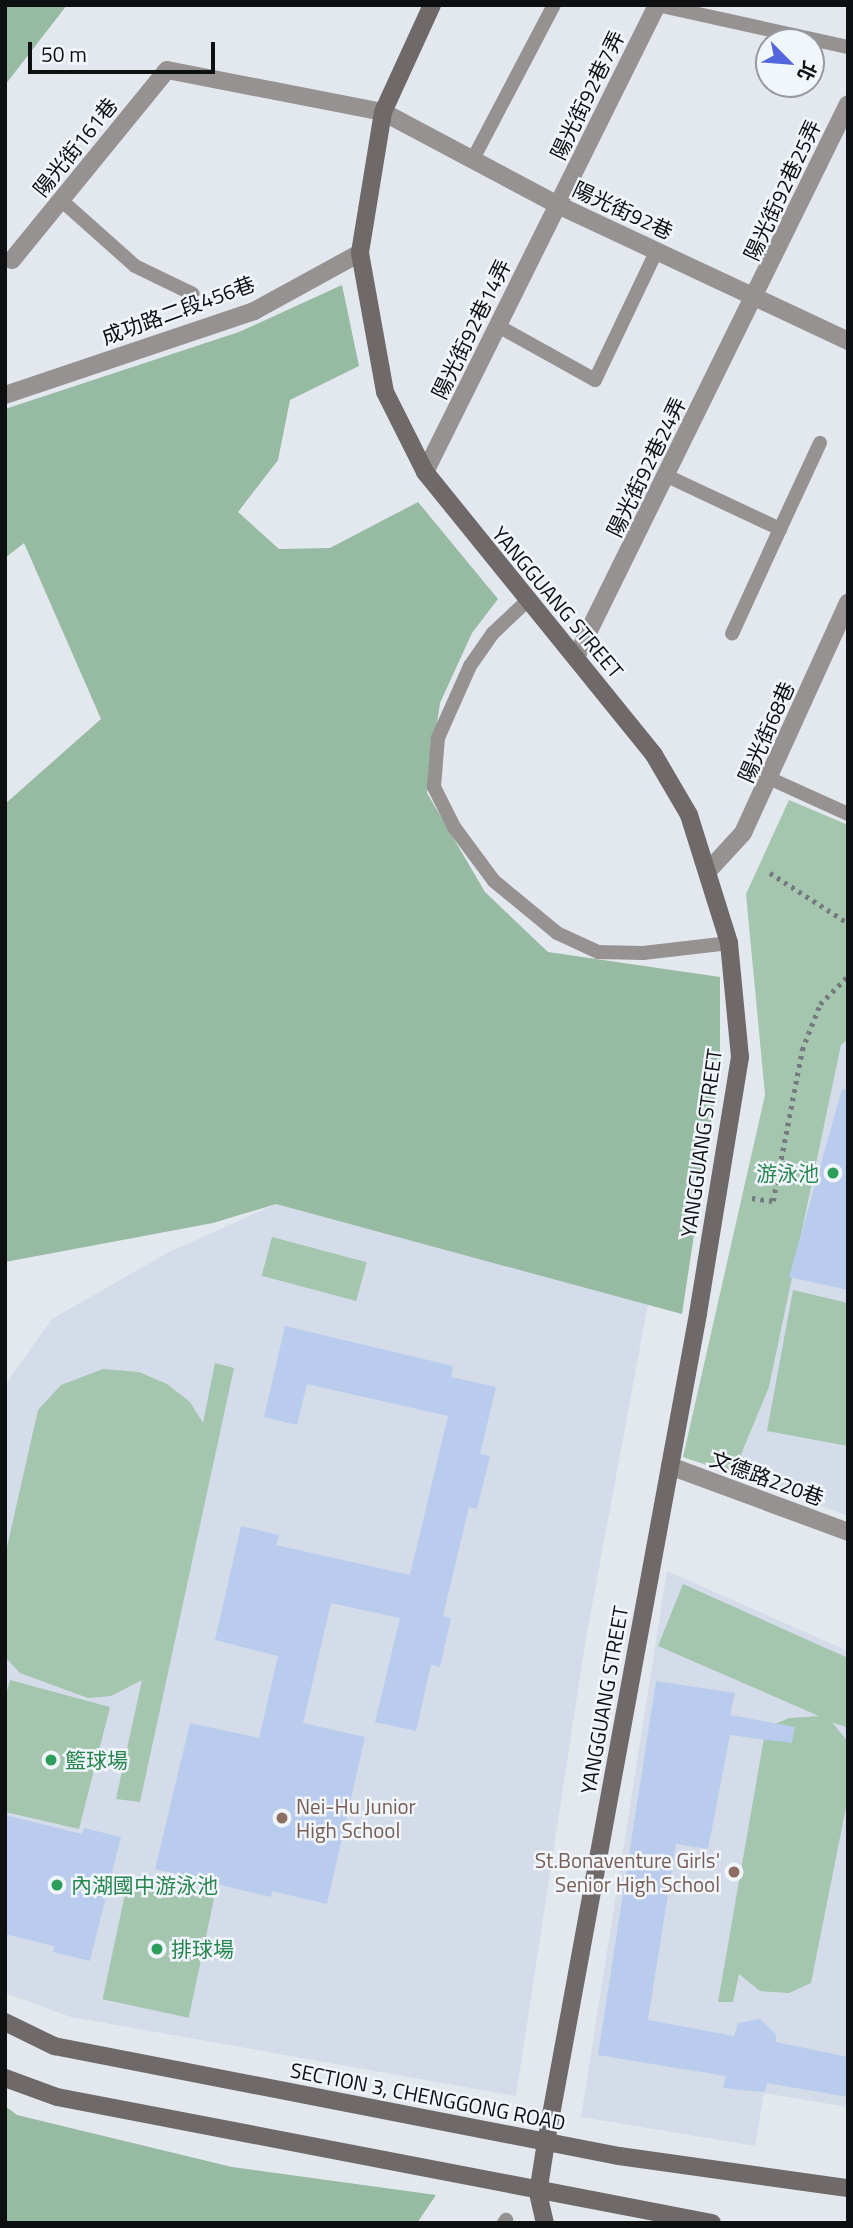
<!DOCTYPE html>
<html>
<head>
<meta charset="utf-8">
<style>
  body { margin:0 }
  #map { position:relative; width:853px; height:2228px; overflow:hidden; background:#e3e8ef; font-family:"Titillium Web","Noto Sans TC",sans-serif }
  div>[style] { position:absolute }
  .built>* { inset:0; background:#d4dce9 }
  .green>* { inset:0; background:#a4c5ae; transform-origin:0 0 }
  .forest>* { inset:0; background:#97baa2 }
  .building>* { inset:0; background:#b9ccee }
  .path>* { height:4.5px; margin-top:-2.25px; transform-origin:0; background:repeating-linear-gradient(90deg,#76797d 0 3.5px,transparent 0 8.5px) }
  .lane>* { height:14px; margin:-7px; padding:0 7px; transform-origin:7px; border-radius:7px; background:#969292 }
  .street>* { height:18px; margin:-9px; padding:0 9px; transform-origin:9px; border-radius:9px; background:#969292 }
  .secondary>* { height:18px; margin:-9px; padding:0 9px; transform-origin:9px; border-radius:9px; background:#6f6a69 }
  .dots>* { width:19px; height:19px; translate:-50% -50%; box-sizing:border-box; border:4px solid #f1f5fc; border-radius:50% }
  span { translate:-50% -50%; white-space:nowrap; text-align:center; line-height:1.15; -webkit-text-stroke:5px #f1f5fc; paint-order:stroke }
  .street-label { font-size:21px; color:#0e0f11 }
  .leisure-label { font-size:21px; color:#27864d }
  .right { translate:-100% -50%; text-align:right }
  .left { translate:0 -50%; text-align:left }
  .education-label { font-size:21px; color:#785e54 }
  .frame { position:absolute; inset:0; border:7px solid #0e0f11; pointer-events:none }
  .north { position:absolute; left:755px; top:28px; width:70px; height:70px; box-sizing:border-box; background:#f1f5fc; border:2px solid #96999e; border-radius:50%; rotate:115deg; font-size:19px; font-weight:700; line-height:28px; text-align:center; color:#0e0f11 }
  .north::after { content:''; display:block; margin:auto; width:24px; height:32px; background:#5466dc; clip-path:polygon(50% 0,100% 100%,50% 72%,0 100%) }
  .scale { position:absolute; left:28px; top:42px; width:187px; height:32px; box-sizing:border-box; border:4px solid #0e0f11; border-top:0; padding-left:9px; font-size:21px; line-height:24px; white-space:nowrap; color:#0e0f11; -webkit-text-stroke:5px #f1f5fc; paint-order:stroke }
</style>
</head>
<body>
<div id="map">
  <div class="built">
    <i style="clip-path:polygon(848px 1039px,848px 1516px,733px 1474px,769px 1387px,841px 1045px)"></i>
    <i style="clip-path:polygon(276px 1204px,648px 1304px,585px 1644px,516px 2096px,71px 2017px,5px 1993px,5px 1385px,52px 1319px,167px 1253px)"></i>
    <i style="clip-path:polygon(667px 1571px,848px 1651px,848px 2107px,764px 2093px,755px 2146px,581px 2117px)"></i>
  </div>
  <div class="green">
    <i style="clip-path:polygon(789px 800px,848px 825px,848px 1039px,841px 1045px,769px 1387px,733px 1474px,683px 1457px,765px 1095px,746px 894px)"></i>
    <i style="left:272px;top:1237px;width:98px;height:40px;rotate:15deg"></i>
    <i style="clip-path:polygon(793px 1290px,848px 1303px,848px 1446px,767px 1431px)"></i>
    <i style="clip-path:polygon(215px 1363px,234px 1368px,140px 1802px,116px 1799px,142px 1680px,111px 1696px,88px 1698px,20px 1673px,5px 1657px,5px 1556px,38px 1410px,61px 1385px,103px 1369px,139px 1372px,167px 1384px,190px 1402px,203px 1423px)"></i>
    <i style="clip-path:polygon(683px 1584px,848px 1658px,848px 1728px,832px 1722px,848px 1742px,848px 1797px,811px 1983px,789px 1993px,760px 1991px,739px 1974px,733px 2002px,718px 2002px,764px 1738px,775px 1724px,789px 1718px,819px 1716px,658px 1646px)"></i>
    <i style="clip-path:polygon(10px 1680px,110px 1707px,79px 1829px,5px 1812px,5px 1698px)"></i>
    <i style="left:128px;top:1880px;width:88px;height:122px;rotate:12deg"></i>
  </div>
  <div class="forest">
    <i style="clip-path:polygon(5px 5px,67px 5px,5px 85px)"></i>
    <i style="clip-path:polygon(342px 285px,359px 366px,290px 400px,278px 460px,238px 512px,279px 549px,330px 548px,418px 502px,498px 599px,472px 633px,440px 703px,427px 793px,485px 892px,548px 952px,720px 977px,720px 1063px,682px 1314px,276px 1204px,213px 1223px,5px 1262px,5px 804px,101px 719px,24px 543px,5px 558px,5px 409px,239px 332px)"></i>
    <i style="clip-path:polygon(5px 2106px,17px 2115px,232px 2167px,436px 2195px,417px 2223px,5px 2223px)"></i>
  </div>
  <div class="building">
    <i style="clip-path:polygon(842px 1089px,848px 1090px,848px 1290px,789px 1277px)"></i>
    <i style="clip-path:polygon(285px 1326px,453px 1366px,451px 1377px,496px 1387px,480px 1454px,490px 1456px,477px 1509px,469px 1507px,443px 1616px,451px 1618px,440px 1667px,431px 1665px,416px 1731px,375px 1722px,400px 1618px,331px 1603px,303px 1723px,365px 1737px,327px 1904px,272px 1891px,271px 1897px,155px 1869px,190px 1723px,259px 1738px,278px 1656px,215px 1640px,241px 1526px,279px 1535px,276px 1545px,410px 1575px,448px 1416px,307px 1384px,297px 1425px,264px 1417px)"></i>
    <i style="clip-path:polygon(656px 1681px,735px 1693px,730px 1715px,795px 1727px,792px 1743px,730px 1735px,708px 1849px,676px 1844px,648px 2020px,734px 2036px,738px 2023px,760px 2019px,776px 2034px,776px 2042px,848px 2057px,848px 2097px,767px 2083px,765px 2092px,723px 2088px,726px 2076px,598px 2055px)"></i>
    <i style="clip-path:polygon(5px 1815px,82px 1834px,84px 1828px,121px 1837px,90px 1961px,53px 1952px,54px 1946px,5px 1934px)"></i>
  </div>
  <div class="path">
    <i style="left:770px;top:873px;width:93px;rotate:32.7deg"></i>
    <i style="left:752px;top:1198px;width:21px;rotate:8deg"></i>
    <i style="left:773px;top:1201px;width:154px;rotate:-79.1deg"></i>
    <i style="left:802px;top:1050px;width:49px;rotate:-68.6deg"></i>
    <i style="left:820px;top:1004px;width:40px;rotate:-45deg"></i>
  </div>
  <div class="lane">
    <i style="left:657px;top:5px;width:196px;rotate:12.4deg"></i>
    <i style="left:473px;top:159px;width:174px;rotate:-62.3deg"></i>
    <i style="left:61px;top:200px;width:99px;rotate:41.7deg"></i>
    <i style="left:135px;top:266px;width:64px;rotate:25.8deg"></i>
    <i style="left:498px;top:326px;width:111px;rotate:29.1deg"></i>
    <i style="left:595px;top:380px;width:144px;rotate:-64.5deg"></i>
    <i style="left:667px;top:476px;width:125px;rotate:25.1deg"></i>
    <i style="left:780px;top:529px;width:115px;rotate:114.6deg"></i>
    <i style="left:780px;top:529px;width:95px;rotate:-65.1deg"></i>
    <i style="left:526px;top:602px;width:45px;rotate:136.8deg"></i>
    <i style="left:493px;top:633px;width:40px;rotate:124.9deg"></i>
    <i style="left:470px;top:666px;width:79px;rotate:114deg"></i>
    <i style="left:438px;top:738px;width:49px;rotate:94.7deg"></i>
    <i style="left:434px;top:787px;width:45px;rotate:63.4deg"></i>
    <i style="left:454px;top:827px;width:67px;rotate:53.5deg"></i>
    <i style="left:494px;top:881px;width:82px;rotate:39.5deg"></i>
    <i style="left:557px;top:933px;width:45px;rotate:24.9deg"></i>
    <i style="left:598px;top:952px;width:45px;rotate:1.3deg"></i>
    <i style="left:643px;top:953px;width:87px;rotate:-6.6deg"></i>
    <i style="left:771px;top:779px;width:85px;rotate:24.4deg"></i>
    <i style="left:504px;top:2223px;width:4px;rotate:-56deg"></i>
  </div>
  <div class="street">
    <i style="left:12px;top:260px;width:245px;rotate:-50.8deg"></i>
    <i style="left:167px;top:70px;width:220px;rotate:11deg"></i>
    <i style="left:383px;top:112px;width:198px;rotate:28deg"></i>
    <i style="left:558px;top:205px;width:320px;rotate:25.1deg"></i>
    <i style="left:5px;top:395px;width:263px;rotate:-18.6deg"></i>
    <i style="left:254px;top:311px;width:121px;rotate:-28.7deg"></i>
    <i style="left:425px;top:472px;width:521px;rotate:-63.58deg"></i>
    <i style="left:576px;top:657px;width:616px;rotate:-63.81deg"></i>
    <i style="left:709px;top:870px;width:50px;rotate:-47.4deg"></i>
    <i style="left:743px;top:833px;width:253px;rotate:-65.5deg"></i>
    <i style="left:670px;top:1466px;width:190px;rotate:20.3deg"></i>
  </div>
  <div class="secondary">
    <i style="left:432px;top:5px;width:118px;rotate:114.6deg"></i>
    <i style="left:383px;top:112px;width:143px;rotate:99.3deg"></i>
    <i style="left:360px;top:253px;width:141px;rotate:79.8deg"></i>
    <i style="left:385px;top:392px;width:89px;rotate:63.4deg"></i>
    <i style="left:425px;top:472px;width:364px;rotate:51deg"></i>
    <i style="left:654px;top:755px;width:69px;rotate:59.7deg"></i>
    <i style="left:689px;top:815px;width:134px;rotate:72.6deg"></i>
    <i style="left:729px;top:943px;width:115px;rotate:84.5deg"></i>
    <i style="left:740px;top:1057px;width:260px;rotate:99.3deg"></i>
    <i style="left:698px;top:1314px;width:842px;rotate:100.4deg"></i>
    <i style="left:546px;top:2142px;width:52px;rotate:98.9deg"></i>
    <i style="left:538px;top:2193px;width:31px;rotate:77deg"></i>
    <i style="left:5px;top:2022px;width:55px;rotate:26.1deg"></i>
    <i style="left:54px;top:2046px;width:576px;rotate:11.02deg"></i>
    <i style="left:619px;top:2156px;width:231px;rotate:8deg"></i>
    <i style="left:5px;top:2078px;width:55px;rotate:20.1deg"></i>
    <i style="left:57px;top:2097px;width:667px;rotate:10.89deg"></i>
  </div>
  <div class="dots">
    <i style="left:833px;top:1173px;background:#2e9e5b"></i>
    <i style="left:51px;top:1760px;background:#2e9e5b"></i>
    <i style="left:282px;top:1818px;background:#8d6e63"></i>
    <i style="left:734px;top:1872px;background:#8d6e63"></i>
    <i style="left:57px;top:1885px;background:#2e9e5b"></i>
    <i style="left:157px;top:1949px;background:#2e9e5b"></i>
  </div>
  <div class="street-label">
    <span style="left:587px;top:95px;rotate:-64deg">陽光街92巷7弄</span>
    <span style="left:75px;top:147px;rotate:-51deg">陽光街161巷</span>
    <span style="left:782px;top:190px;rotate:-65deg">陽光街92巷25弄</span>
    <span style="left:623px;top:210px;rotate:25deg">陽光街92巷</span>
    <span style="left:178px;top:310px;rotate:-20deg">成功路二段456巷</span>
    <span style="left:471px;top:329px;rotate:-64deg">陽光街92巷14弄</span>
    <span style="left:646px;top:467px;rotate:-64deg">陽光街92巷24弄</span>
    <span style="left:558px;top:602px;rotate:50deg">YANGGUANG STREET</span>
    <span style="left:766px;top:732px;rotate:-66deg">陽光街68巷</span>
    <span style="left:701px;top:1143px;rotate:-82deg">YANGGUANG STREET</span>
    <span style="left:767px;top:1478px;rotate:20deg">文德路220巷</span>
    <span style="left:604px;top:1700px;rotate:-80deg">YANGGUANG STREET</span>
    <span style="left:428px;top:2096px;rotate:11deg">SECTION 3, CHENGGONG ROAD</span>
  </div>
  <div class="leisure-label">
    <span class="right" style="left:819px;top:1173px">游泳池</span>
    <span class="left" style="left:65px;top:1760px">籃球場</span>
    <span class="left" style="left:71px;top:1885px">內湖國中游泳池</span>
    <span class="left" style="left:171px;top:1949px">排球場</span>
  </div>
  <div class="education-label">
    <span class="left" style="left:296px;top:1818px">Nei-Hu Junior<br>High School</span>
    <span class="right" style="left:720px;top:1872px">St.Bonaventure Girls'<br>Senior High School</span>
  </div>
  <div class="frame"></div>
  <div class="north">北</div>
  <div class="scale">50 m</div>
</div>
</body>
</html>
